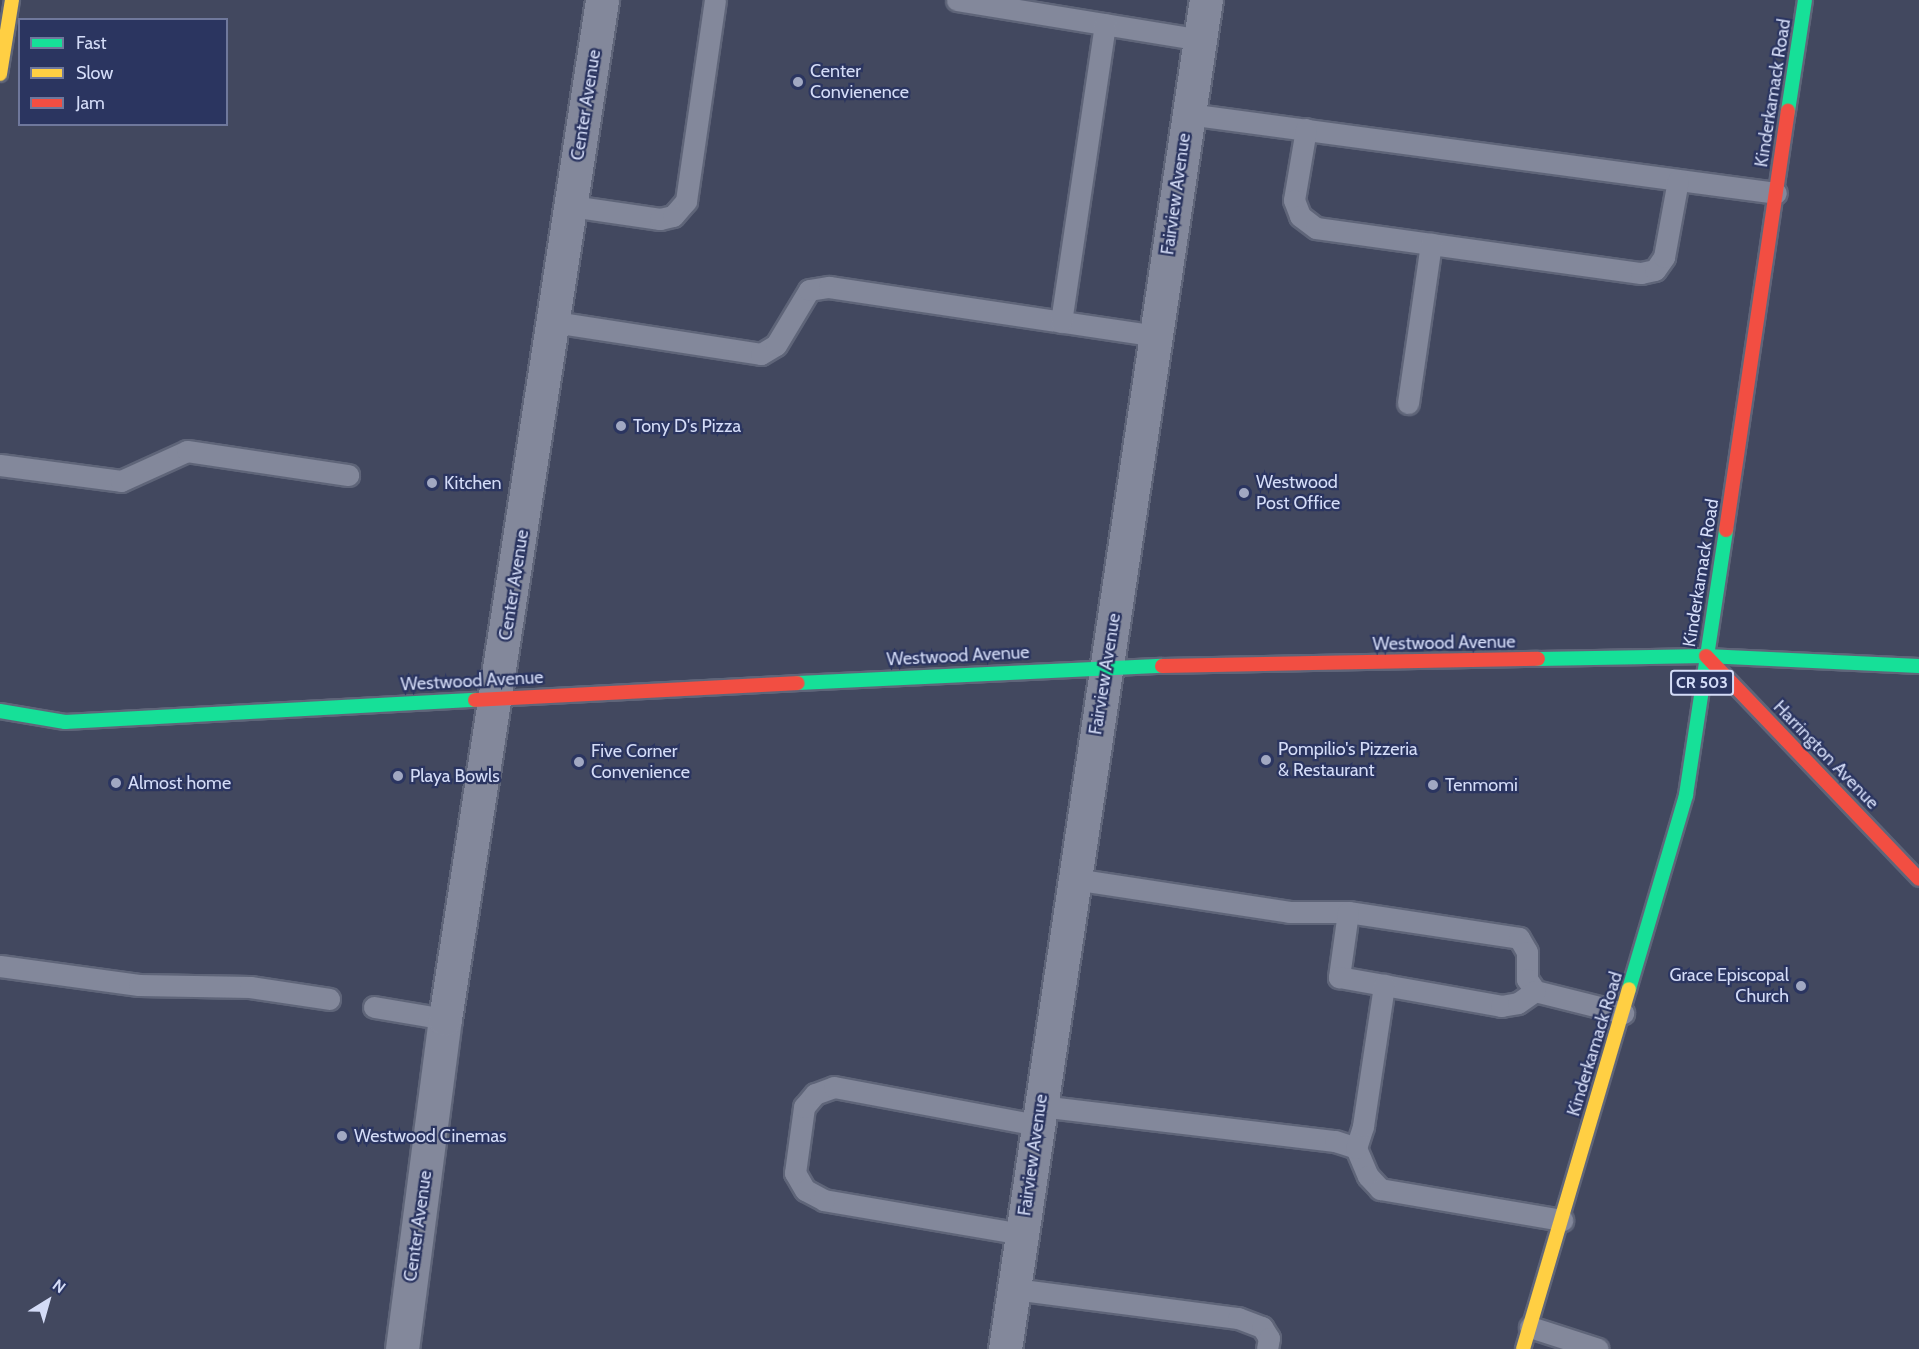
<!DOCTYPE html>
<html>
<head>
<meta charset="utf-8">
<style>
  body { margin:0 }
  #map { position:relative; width:1919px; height:1349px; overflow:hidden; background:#42485f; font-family:Cabin,sans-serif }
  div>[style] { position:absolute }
  .roads { filter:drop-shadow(2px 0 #5f6579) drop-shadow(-2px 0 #5f6579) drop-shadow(0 2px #5f6579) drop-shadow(0 -2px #5f6579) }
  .lane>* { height:21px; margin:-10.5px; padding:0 10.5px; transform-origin:10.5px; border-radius:10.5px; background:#83889b }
  .street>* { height:33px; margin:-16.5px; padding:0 16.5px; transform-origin:16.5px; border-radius:16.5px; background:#83889b }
  .fast>* { height:14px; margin:-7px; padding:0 7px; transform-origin:7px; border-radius:7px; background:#16e098 }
  .slow>* { height:14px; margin:-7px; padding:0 7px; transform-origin:7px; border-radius:7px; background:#ffcf43 }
  .jam>* { height:14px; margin:-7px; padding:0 7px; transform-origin:7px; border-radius:7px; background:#f24e42 }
  .dots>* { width:16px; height:16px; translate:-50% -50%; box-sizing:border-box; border:3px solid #2b3560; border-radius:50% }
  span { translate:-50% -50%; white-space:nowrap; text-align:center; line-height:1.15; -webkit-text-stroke:4.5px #2b3560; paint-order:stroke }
  .shield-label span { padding:2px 4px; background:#2b3560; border:2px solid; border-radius:4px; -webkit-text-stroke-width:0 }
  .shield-label { font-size:16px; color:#d4dcf7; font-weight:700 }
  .poi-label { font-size:18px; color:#d4dcf7 }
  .left { translate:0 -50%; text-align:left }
  .right { translate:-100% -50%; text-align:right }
  .street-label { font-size:18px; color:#d4dcf7 }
  .legend { position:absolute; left:18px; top:18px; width:210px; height:108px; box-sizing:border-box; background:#2b3560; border:2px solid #6f789c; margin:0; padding:8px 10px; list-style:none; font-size:18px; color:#d4dcf7 }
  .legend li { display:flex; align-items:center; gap:12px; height:30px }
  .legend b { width:30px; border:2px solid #6f789c }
  .north { position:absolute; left:18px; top:1271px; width:60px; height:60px; -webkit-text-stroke:4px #2b3560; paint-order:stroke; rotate:37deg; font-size:16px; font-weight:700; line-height:24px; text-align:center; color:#d4dcf7 }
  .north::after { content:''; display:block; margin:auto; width:21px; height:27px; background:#d4dcf7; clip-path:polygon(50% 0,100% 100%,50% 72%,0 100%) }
</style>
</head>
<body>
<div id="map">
  <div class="roads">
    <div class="lane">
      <i style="left:957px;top:0;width:246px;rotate:9.3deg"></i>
      <i style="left:1188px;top:114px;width:593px;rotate:7.65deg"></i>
      <i style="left:1306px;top:129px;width:72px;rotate:99.6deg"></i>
      <i style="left:1294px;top:200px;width:17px;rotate:69deg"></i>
      <i style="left:1300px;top:216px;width:20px;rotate:37deg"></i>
      <i style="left:1316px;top:228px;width:328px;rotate:7.9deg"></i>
      <i style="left:1641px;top:273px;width:14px;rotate:-12deg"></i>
      <i style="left:1655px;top:270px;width:16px;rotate:-55deg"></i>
      <i style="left:1664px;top:257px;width:78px;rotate:-79.7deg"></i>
      <i style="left:571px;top:206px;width:90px;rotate:8.3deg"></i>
      <i style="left:660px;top:219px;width:13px;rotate:-13deg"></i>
      <i style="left:673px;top:216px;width:20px;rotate:-49deg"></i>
      <i style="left:686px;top:201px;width:203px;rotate:-81.8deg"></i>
      <i style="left:554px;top:322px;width:209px;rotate:8.8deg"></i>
      <i style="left:761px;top:354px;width:17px;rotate:-31deg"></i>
      <i style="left:776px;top:345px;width:64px;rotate:-59deg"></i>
      <i style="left:809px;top:290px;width:20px;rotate:-9deg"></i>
      <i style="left:829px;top:287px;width:331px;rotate:8.5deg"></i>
      <i style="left:1061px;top:322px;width:301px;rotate:-81.6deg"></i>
      <i style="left:1408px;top:403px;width:161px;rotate:-81.8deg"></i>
      <i style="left:0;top:465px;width:122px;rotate:7.5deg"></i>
      <i style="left:121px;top:481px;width:72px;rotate:-24.4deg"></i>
      <i style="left:187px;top:451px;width:163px;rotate:8.5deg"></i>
      <i style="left:1074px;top:879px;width:218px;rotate:8.7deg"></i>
      <i style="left:1289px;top:912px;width:59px"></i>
      <i style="left:1348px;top:912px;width:173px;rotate:8.6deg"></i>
      <i style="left:1519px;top:938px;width:16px;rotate:60deg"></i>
      <i style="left:1527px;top:952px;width:27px;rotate:90deg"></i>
      <i style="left:1527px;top:979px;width:14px;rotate:56deg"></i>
      <i style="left:1535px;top:991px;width:91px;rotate:14deg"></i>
      <i style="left:1348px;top:912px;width:66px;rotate:97.9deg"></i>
      <i style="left:1339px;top:977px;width:165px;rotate:10.1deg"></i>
      <i style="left:1501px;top:1006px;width:17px;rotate:-10deg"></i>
      <i style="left:1518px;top:1003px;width:21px;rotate:-35deg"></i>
      <i style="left:0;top:966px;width:140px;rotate:7.8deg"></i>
      <i style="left:139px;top:985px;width:111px;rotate:1deg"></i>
      <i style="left:250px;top:987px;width:80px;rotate:8.6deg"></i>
      <i style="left:374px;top:1007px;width:72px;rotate:9.6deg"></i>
      <i style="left:1040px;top:1106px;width:297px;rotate:6.8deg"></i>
      <i style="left:1335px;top:1141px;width:22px;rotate:18deg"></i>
      <i style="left:1356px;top:1148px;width:30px;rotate:67deg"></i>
      <i style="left:1368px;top:1176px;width:18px;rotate:47deg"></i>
      <i style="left:1380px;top:1189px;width:185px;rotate:9.7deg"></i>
      <i style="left:1356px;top:1148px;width:23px;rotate:-72deg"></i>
      <i style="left:1363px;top:1126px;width:143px;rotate:-81.5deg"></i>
      <i style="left:1022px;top:1234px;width:201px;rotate:-170.3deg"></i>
      <i style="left:824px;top:1200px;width:21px;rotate:-152deg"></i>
      <i style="left:805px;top:1190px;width:20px;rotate:-120deg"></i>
      <i style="left:795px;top:1173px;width:67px;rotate:-82.2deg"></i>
      <i style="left:804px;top:1107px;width:17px;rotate:-50deg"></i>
      <i style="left:815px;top:1094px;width:20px;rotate:-20deg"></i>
      <i style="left:834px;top:1087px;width:208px;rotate:10.6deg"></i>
      <i style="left:1014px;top:1289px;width:226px;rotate:7.4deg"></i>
      <i style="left:1238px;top:1318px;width:26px;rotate:21deg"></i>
      <i style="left:1262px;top:1327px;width:13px;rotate:58deg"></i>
      <i style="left:1269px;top:1338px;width:11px;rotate:100deg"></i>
      <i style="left:1530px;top:1327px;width:71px;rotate:17.9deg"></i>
    </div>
    <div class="street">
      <i style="left:402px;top:1349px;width:333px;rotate:-82.6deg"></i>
      <i style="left:445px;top:1019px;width:1031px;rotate:-81.24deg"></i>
      <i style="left:1005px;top:1349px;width:1364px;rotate:-81.53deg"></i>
    </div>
    <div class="fast">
      <i style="left:1788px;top:111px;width:112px;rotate:-81.3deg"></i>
      <i style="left:1538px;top:659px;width:168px;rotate:-1deg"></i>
      <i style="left:1706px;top:656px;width:213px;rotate:2.7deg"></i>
      <i style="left:798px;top:683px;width:364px;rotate:-2.7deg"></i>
      <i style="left:0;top:711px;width:66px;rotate:9.6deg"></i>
      <i style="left:65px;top:722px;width:411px;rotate:-3.1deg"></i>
      <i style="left:1629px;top:989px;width:202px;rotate:-73.6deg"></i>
      <i style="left:1686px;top:795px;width:268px;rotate:-81.4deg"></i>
    </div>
    <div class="slow">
      <i style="left:0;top:74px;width:75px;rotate:-80.8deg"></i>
      <i style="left:1523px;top:1349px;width:375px;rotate:-73.6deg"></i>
    </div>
    <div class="jam">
      <i style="left:1726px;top:530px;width:424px;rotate:-81.6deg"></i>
      <i style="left:1706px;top:656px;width:308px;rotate:46.3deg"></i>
      <i style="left:1162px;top:666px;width:376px;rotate:-1.1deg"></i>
      <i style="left:475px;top:700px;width:323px;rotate:-3deg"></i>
    </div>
  </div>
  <div class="dots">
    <i style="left:798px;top:82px;background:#a1a8c2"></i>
    <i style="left:621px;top:426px;background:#a1a8c2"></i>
    <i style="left:432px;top:483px;background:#a1a8c2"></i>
    <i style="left:1244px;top:493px;background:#a1a8c2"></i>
    <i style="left:1266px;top:760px;background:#a1a8c2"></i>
    <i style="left:579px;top:762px;background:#a1a8c2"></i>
    <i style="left:398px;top:776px;background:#a1a8c2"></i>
    <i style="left:116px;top:783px;background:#a1a8c2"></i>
    <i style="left:1433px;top:785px;background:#a1a8c2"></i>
    <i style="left:1801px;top:986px;background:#a1a8c2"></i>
    <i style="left:342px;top:1136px;background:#a1a8c2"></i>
  </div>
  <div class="shield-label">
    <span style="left:1702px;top:683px">CR 503</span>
  </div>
  <div class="poi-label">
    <span class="left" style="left:810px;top:82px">Center<br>Convienence</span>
    <span class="left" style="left:633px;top:426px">Tony D's Pizza</span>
    <span class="left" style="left:444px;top:483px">Kitchen</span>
    <span class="left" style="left:1256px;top:493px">Westwood<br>Post Office</span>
    <span class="left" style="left:1278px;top:760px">Pompilio's Pizzeria<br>&amp; Restaurant</span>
    <span class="left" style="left:591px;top:762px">Five Corner<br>Convenience</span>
    <span class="left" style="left:410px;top:776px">Playa Bowls</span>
    <span class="left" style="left:128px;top:783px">Almost home</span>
    <span class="left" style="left:1445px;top:785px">Tenmomi</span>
    <span class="right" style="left:1789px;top:986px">Grace Episcopal<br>Church</span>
    <span class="left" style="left:354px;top:1136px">Westwood Cinemas</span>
  </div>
  <div class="street-label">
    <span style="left:1773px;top:93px;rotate:-81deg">Kinderkamack Road</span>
    <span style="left:586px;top:105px;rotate:-81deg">Center Avenue</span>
    <span style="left:1176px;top:194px;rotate:-82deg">Fairview Avenue</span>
    <span style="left:1701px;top:573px;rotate:-81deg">Kinderkamack Road</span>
    <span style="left:514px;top:585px;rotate:-81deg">Center Avenue</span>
    <span style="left:1444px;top:643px;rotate:-1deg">Westwood Avenue</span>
    <span style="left:958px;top:656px;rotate:-3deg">Westwood Avenue</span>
    <span style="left:1105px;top:674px;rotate:-81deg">Fairview Avenue</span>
    <span style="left:472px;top:681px;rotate:-3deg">Westwood Avenue</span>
    <span style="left:1826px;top:755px;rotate:46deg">Harrington Avenue</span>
    <span style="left:1595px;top:1044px;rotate:-73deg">Kinderkamack Road</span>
    <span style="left:1033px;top:1155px;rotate:-82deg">Fairview Avenue</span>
    <span style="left:418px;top:1226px;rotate:-82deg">Center Avenue</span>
  </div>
  <ul class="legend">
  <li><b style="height:8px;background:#16e098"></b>Fast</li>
  <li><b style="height:8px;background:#ffcf43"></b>Slow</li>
  <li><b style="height:8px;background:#f24e42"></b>Jam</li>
  </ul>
  <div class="north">N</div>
</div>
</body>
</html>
